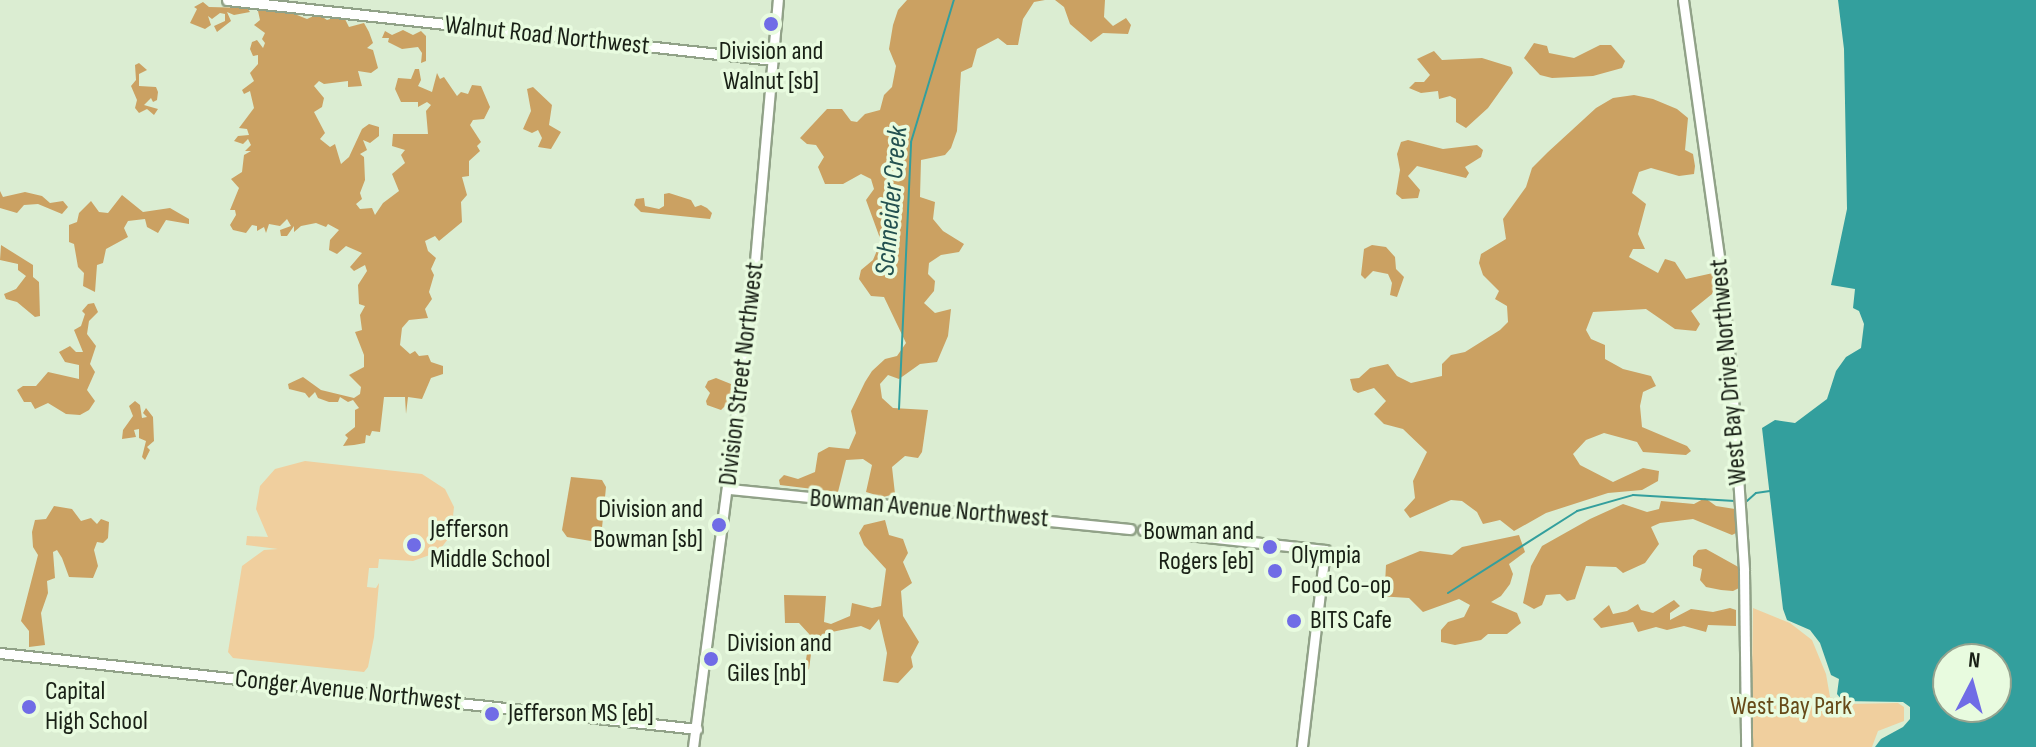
<!DOCTYPE html>
<html>
<head>
<meta charset="utf-8">
<style>
  body { margin:0 }
  #map { position:relative; width:2036px; height:747px; overflow:hidden; background:#dbedd2; font-family:"Sofia Sans Condensed",sans-serif }
  div>[style] { position:absolute }
  .green>* { inset:0; background:#f0cf9e }
  .forest>* { inset:0; background:#cba162 }
  .water>* { inset:0; background:#339f9d }
  .stream>* { height:2px; margin:-1px; padding:0 1px; transform-origin:1px; border-radius:1px; background:#339f9d }
  .roads { filter:drop-shadow(2px 0 #91a288) drop-shadow(-2px 0 #91a288) drop-shadow(0 2px #91a288) drop-shadow(0 -2px #91a288) }
  .secondary>* { height:9px; margin:-4.5px; padding:0 4.5px; transform-origin:4.5px; border-radius:4.5px; background:#fff }
  .dots>* { width:22px; height:22px; translate:-50% -50%; box-sizing:border-box; border:4px solid #e8fbdf; border-radius:50% }
  span { translate:-50% -50%; white-space:nowrap; text-align:center; line-height:1.15; -webkit-text-stroke:7px #e8fbdf; paint-order:stroke }
  .street-label { font-size:26px; color:#192016 }
  .poi-label { font-size:26px; color:#192016 }
  .right { translate:-100% -50%; text-align:right }
  .left { translate:0 -50%; text-align:left }
  .park-label { font-size:26px; color:#664918 }
  .water-label { font-size:28px; color:#235150; font-style:italic }
  .north { position:absolute; left:1932px; top:643px; width:80px; height:80px; box-sizing:border-box; background:#e8fbdf; border:2px solid #95a38f; border-radius:50%; rotate:6deg; font-size:22px; font-weight:700; line-height:32px; text-align:center; color:#192016 }
  .north::after { content:''; display:block; margin:auto; width:28px; height:36px; background:#706ce6; clip-path:polygon(50% 0,100% 100%,50% 72%,0 100%) }
</style>
</head>
<body>
<div id="map">
  <div class="green">
    <i style="clip-path:polygon(305px 461px,422px 474px,445px 489px,454px 507px,451px 535px,438px 552px,413px 561px,379px 559px,378px 568px,369px 568px,367px 587px,376px 588px,379px 583px,374px 637px,368px 667px,364px 672px,233px 658px,228px 652px,242px 566px,264px 550px,278px 549px,246px 545px,247px 536px,268px 537px,256px 509px,260px 486px,275px 469px)"></i>
    <i style="clip-path:polygon(1753px 608px,1790px 623px,1812px 640px,1826px 674px,1830px 697px,1848px 704px,1898px 703px,1904px 707px,1904px 721px,1878px 731px,1872px 747px,1751px 747px)"></i>
  </div>
  <div class="forest">
    <i style="clip-path:polygon(907px 0,1045px 0,1034px 2px,1023px 19px,1018px 45px,1007px 45px,998px 38px,977px 49px,972px 67px,961px 72px,957px 131px,951px 148px,945px 155px,921px 160px,920px 197px,935px 202px,933px 219px,943px 231px,964px 244px,959px 252px,941px 255px,929px 263px,928px 274px,935px 281px,934px 291px,924px 303px,935px 313px,951px 309px,948px 336px,937px 362px,920px 364px,899px 379px,888px 375px,880px 384px,882px 398px,893px 408px,928px 410px,922px 452px,918px 458px,905px 456px,892px 467px,895px 494px,883px 497px,866px 492px,872px 465px,863px 459px,846px 460px,838px 492px,780px 485px,779px 480px,784px 475px,798px 479px,815px 472px,818px 453px,829px 447px,849px 449px,856px 433px,851px 411px,865px 382px,872px 371px,885px 359px,897px 356px,906px 343px,884px 297px,871px 296px,859px 279px,861px 270px,873px 260px,881px 241px,866px 200px,874px 189px,871px 179px,861px 174px,843px 184px,825px 184px,818px 167px,824px 157px,816px 145px,807px 144px,800px 138px,827px 109px,842px 109px,851px 121px,857px 122px,865px 114px,880px 110px,884px 95px,892px 87px,896px 66px,889px 49px,893px 25px,898px 10px)"></i>
    <i style="clip-path:polygon(1055px 0,1105px 0,1104px 17px,1113px 26px,1126px 18px,1131px 25px,1128px 34px,1103px 33px,1091px 42px,1070px 24px,1064px 7px)"></i>
    <i style="clip-path:polygon(203px 2px,209px 7px,247px 8px,250px 12px,234px 15px,227px 12px,231px 21px,217px 32px,214px 26px,225px 21px,225px 14px,220px 13px,212px 19px,208px 16px,211px 25px,205px 29px,190px 23px,197px 9px,194px 7px)"></i>
    <i style="clip-path:polygon(265px 9px,287px 11px,307px 19px,318px 14px,327px 20px,343px 15px,349px 27px,364px 23px,369px 32px,373px 43px,367px 48px,373px 50px,378px 68px,371px 73px,358px 71px,362px 86px,348px 87px,348px 81px,324px 84px,319px 81px,314px 86px,324px 98px,322px 107px,314px 112px,325px 133px,320px 139px,330px 147px,335px 144px,341px 164px,349px 157px,362px 129px,369px 124px,379px 127px,379px 136px,370px 143px,363px 140px,367px 150px,360px 154px,364px 157px,365px 180px,360px 193px,362px 199px,356px 204px,360px 209px,372px 208px,375px 215px,383px 203px,399px 191px,392px 174px,405px 163px,401px 155px,405px 150px,392px 146px,393px 134px,428px 134px,426px 111px,431px 105px,427px 102px,418px 107px,418px 102px,401px 102px,395px 89px,398px 78px,411px 79px,415px 69px,419px 69px,421px 80px,418px 86px,432px 92px,437px 73px,440px 79px,444px 77px,457px 96px,461px 92px,468px 94px,472px 85px,481px 86px,490px 107px,484px 119px,473px 120px,470px 125px,481px 142px,477px 146px,480px 151px,469px 161px,469px 176px,462px 177px,467px 195px,461px 202px,462px 222px,439px 241px,435px 236px,425px 241px,428px 251px,436px 258px,431px 269px,434px 275px,429px 292px,432px 299px,425px 309px,428px 318px,409px 320px,402px 328px,400px 345px,410px 354px,415px 351px,419px 356px,428px 355px,431px 362px,443px 366px,443px 374px,431px 378px,422px 399px,408px 397px,406px 414px,405px 397px,384px 397px,380px 432px,372px 431px,370px 436px,366px 435px,365px 443px,354px 445px,343px 446px,348px 438px,345px 435px,355px 427px,355px 410px,359px 408px,353px 400px,348px 402px,340px 397px,338px 402px,329px 402px,318px 398px,315px 392px,309px 398px,305px 393px,289px 389px,288px 384px,303px 377px,321px 390px,354px 398px,360px 394px,361px 387px,349px 375px,364px 367px,364px 355px,355px 332px,362px 330px,360px 315px,365px 306px,359px 304px,358px 285px,367px 271px,365px 265px,354px 271px,350px 267px,362px 253px,346px 246px,337px 254px,329px 250px,330px 240px,339px 230px,328px 224px,326px 227px,316px 223px,301px 226px,294px 232px,294px 226px,287px 236px,281px 236px,280px 230px,291px 226px,287px 219px,280px 226px,269px 224px,266px 233px,264px 227px,257px 231px,257px 226px,252px 225px,246px 233px,233px 230px,230px 225px,236px 215px,235px 210px,230px 210px,239px 188px,231px 179px,242px 172px,244px 155px,251px 151px,245px 151px,251px 145px,248px 139px,243px 144px,234px 141px,238px 136px,249px 135px,247px 129px,239px 128px,254px 108px,250px 91px,244px 94px,242px 90px,254px 81px,250px 73px,258px 64px,258px 55px,253px 56px,250px 49px,252px 42px,257px 40px,263px 48px,265px 43px,262px 39px,265px 33px,254px 25px,260px 20px,258px 11px)"></i>
    <i style="clip-path:polygon(403px 30px,413px 35px,421px 31px,426px 36px,426px 61px,421px 63px,422px 53px,418px 47px,402px 49px,388px 42px,389px 38px,382px 38px,385px 31px,392px 35px)"></i>
    <i style="clip-path:polygon(1534px 43px,1547px 46px,1549px 53px,1574px 58px,1600px 45px,1611px 45px,1625px 61px,1622px 68px,1593px 76px,1552px 78px,1540px 75px,1524px 58px)"></i>
    <i style="clip-path:polygon(1434px 51px,1442px 60px,1482px 58px,1511px 67px,1513px 73px,1488px 108px,1466px 128px,1456px 122px,1456px 99px,1450px 96px,1439px 99px,1438px 91px,1421px 93px,1409px 88px,1415px 82px,1424px 82px,1430px 75px,1417px 59px)"></i>
    <i style="clip-path:polygon(139px 63px,147px 70px,139px 74px,139px 86px,156px 87px,158px 92px,157px 100px,153px 102px,151px 98px,144px 105px,158px 109px,154px 115px,147px 109px,139px 113px,135px 108px,137px 100px,131px 86px,136px 80px,135px 65px)"></i>
    <i style="clip-path:polygon(533px 87px,552px 105px,549px 125px,561px 132px,551px 149px,538px 147px,542px 138px,538px 130px,532px 133px,523px 129px,531px 111px,527px 89px)"></i>
    <i style="clip-path:polygon(1634px 95px,1653px 99px,1677px 109px,1688px 118px,1685px 150px,1693px 154px,1695px 166px,1694px 174px,1679px 176px,1651px 168px,1639px 172px,1632px 193px,1646px 204px,1638px 234px,1645px 249px,1633px 249px,1629px 257px,1658px 273px,1665px 259px,1675px 262px,1686px 279px,1713px 273px,1715px 285px,1712px 294px,1691px 311px,1700px 324px,1696px 331px,1675px 329px,1646px 309px,1593px 312px,1586px 330px,1591px 339px,1605px 345px,1605px 359px,1623px 369px,1651px 376px,1656px 386px,1643px 392px,1640px 406px,1642px 427px,1687px 446px,1691px 451px,1686px 455px,1643px 452px,1637px 442px,1604px 433px,1586px 440px,1573px 454px,1580px 465px,1613px 482px,1643px 468px,1659px 471px,1658px 481px,1642px 490px,1608px 493px,1546px 513px,1514px 531px,1500px 520px,1483px 524px,1477px 512px,1462px 501px,1451px 500px,1410px 518px,1404px 510px,1415px 498px,1413px 481px,1427px 452px,1403px 429px,1384px 424px,1374px 414px,1386px 401px,1374px 388px,1358px 393px,1353px 390px,1350px 379px,1359px 378px,1370px 368px,1388px 364px,1397px 376px,1411px 383px,1442px 376px,1442px 364px,1451px 355px,1465px 352px,1500px 330px,1508px 322px,1507px 306px,1495px 299px,1499px 291px,1483px 275px,1479px 263px,1481px 254px,1506px 239px,1503px 219px,1526px 187px,1532px 168px,1548px 152px,1596px 108px,1613px 98px)"></i>
    <i style="clip-path:polygon(1408px 140px,1443px 149px,1477px 145px,1483px 150px,1481px 157px,1465px 167px,1469px 173px,1466px 178px,1417px 166px,1408px 176px,1420px 190px,1418px 198px,1402px 199px,1396px 194px,1400px 170px,1397px 154px,1401px 142px)"></i>
    <i style="clip-path:polygon(0 191px,3px 197px,25px 192px,42px 196px,50px 203px,63px 201px,68px 207px,62px 214px,38px 204px,24px 205px,17px 213px,0 208px)"></i>
    <i style="clip-path:polygon(669px 193px,691px 200px,695px 207px,701px 205px,707px 208px,712px 213px,710px 219px,641px 212px,634px 205px,636px 199px,644px 198px,645px 206px,659px 209px,664px 206px,664px 194px)"></i>
    <i style="clip-path:polygon(122px 195px,143px 212px,170px 208px,189px 219px,189px 224px,166px 220px,158px 233px,147px 227px,145px 219px,128px 221px,124px 228px,128px 237px,106px 249px,103px 263px,97px 265px,95px 292px,83px 286px,84px 273px,78px 267px,74px 244px,69px 242px,69px 225px,77px 222px,79px 213px,91px 201px,99px 212px,108px 213px)"></i>
    <i style="clip-path:polygon(1px 245px,33px 265px,33px 277px,39px 282px,40px 316px,35px 317px,17px 302px,6px 299px,4px 294px,16px 289px,26px 276px,18px 270px,18px 264px,0 260px)"></i>
    <i style="clip-path:polygon(1372px 245px,1386px 247px,1395px 257px,1396px 269px,1404px 277px,1397px 297px,1390px 295px,1392px 283px,1388px 274px,1373px 271px,1365px 279px,1361px 275px,1364px 249px)"></i>
    <i style="clip-path:polygon(94px 303px,98px 312px,89px 321px,87px 334px,96px 346px,90px 364px,95px 372px,87px 390px,95px 401px,89px 410px,80px 415px,66px 414px,48px 403px,35px 409px,31px 402px,24px 402px,17px 390px,23px 386px,36px 386px,48px 372px,79px 379px,79px 365px,65px 362px,59px 352px,70px 346px,76px 352px,83px 352px,74px 330px,81px 326px,85px 314px,82px 311px,88px 304px)"></i>
    <i style="clip-path:polygon(716px 378px,731px 384px,732px 399px,721px 410px,707px 405px,706px 401px,710px 393px,705px 387px,708px 381px)"></i>
    <i style="clip-path:polygon(135px 401px,140px 405px,142px 418px,147px 417px,143px 413px,146px 408px,153px 417px,154px 441px,147px 447px,150px 450px,145px 460px,142px 457px,146px 441px,139px 438px,139px 429px,134px 430px,136px 437px,122px 439px,123px 430px,133px 416px,129px 406px)"></i>
    <i style="clip-path:polygon(571px 477px,602px 480px,606px 487px,601px 538px,597px 542px,567px 537px,562px 530px)"></i>
    <i style="clip-path:polygon(1705px 498px,1716px 506px,1735px 509px,1738px 532px,1732px 535px,1693px 519px,1660px 523px,1651px 527px,1659px 544px,1645px 563px,1623px 573px,1616px 567px,1586px 566px,1575px 599px,1567px 601px,1560px 594px,1546px 595px,1542px 605px,1534px 609px,1523px 603px,1531px 566px,1542px 546px,1590px 519px,1623px 504px,1647px 512px,1659px 509px,1661px 501px,1694px 504px)"></i>
    <i style="clip-path:polygon(54px 506px,72px 509px,81px 521px,91px 518px,97px 524px,101px 519px,109px 522px,108px 538px,103px 543px,97px 542px,94px 550px,98px 566px,93px 578px,69px 577px,62px 558px,57px 550px,53px 552px,55px 578px,47px 581px,48px 593px,41px 613px,45px 645px,29px 647px,29px 631px,21px 621px,38px 555px,33px 547px,32px 532px,35px 520px,46px 519px)"></i>
    <i style="clip-path:polygon(885px 520px,889px 535px,903px 539px,908px 553px,903px 562px,912px 583px,901px 591px,903px 616px,919px 642px,911px 657px,913px 667px,898px 683px,883px 681px,887px 653px,879px 619px,870px 630px,861px 626px,822px 634px,811px 654px,809px 669px,804px 672px,810px 635px,799px 623px,785px 623px,784px 595px,826px 596px,824px 622px,831px 624px,850px 616px,852px 603px,872px 608px,881px 606px,886px 569px,864px 545px,859px 533px,864px 525px)"></i>
    <i style="clip-path:polygon(1519px 535px,1525px 552px,1509px 564px,1513px 574px,1510px 584px,1501px 596px,1491px 602px,1517px 613px,1521px 623px,1507px 634px,1488px 634px,1481px 640px,1455px 645px,1441px 642px,1441px 630px,1448px 622px,1464px 617px,1470px 605px,1459px 599px,1423px 612px,1409px 598px,1378px 596px,1378px 587px,1385px 584px,1386px 565px,1420px 551px,1452px 555px,1462px 547px)"></i>
    <i style="clip-path:polygon(1706px 549px,1742px 569px,1741px 587px,1733px 591px,1721px 590px,1706px 587px,1700px 580px,1702px 569px,1693px 566px,1693px 556px,1698px 550px)"></i>
    <i style="clip-path:polygon(1674px 600px,1680px 606px,1670px 613px,1670px 620px,1691px 609px,1713px 612px,1730px 608px,1736px 610px,1736px 626px,1708px 625px,1706px 632px,1684px 626px,1667px 630px,1656px 627px,1638px 632px,1633px 622px,1601px 628px,1593px 619px,1609px 605px,1613px 614px,1627px 611px,1638px 604px,1641px 610px,1653px 613px)"></i>
  </div>
  <div class="water">
    <i style="clip-path:polygon(evenodd,1838px 0,2036px 0,2036px 747px,1875px 747px,1881px 739px,1903px 727px,1910px 719px,1910px 707px,1903px 702px,1843px 701px,1837px 694px,1839px 679px,1831px 675px,1820px 643px,1810px 630px,1787px 620px,1783px 609px,1762px 428px,1775px 420px,1795px 423px,1827px 399px,1836px 371px,1846px 357px,1861px 348px,1864px 324px,1859px 311px,1853px 308px,1855px 289px,1831px 285px,1847px 209px,1844px 49px,1838px 0,1948px 659px,1996px 659px,1996px 707px,1948px 707px,1948px 659px)"></i>
  </div>
  <div class="stream">
    <i style="left:899px;top:409px;width:267px;rotate:-87.4deg"></i>
    <i style="left:911px;top:142px;width:148px;rotate:-73.2deg"></i>
    <i style="left:1747px;top:501px;width:12px;rotate:-42deg"></i>
    <i style="left:1756px;top:493px;width:14px;rotate:-8deg"></i>
    <i style="left:1448px;top:593px;width:153px;rotate:-32.4deg"></i>
    <i style="left:1577px;top:511px;width:58px;rotate:-15.9deg"></i>
    <i style="left:1633px;top:495px;width:102px;rotate:3.4deg"></i>
  </div>
  <div class="roads">
    <div class="secondary">
      <i style="left:227px;top:0;width:549px;rotate:6.27deg"></i>
      <i style="left:1683px;top:0;width:279px;rotate:82deg"></i>
      <i style="left:1722px;top:276px;width:107px;rotate:84.7deg"></i>
      <i style="left:1732px;top:383px;width:188px;rotate:86.3deg"></i>
      <i style="left:1744px;top:571px;width:176px;rotate:89.3deg"></i>
      <i style="left:729px;top:489px;width:403px;rotate:5.7deg"></i>
      <i style="left:1143px;top:530px;width:183px;rotate:6.3deg"></i>
      <i style="left:1325px;top:550px;width:198px;rotate:96.7deg"></i>
      <i style="left:0;top:653px;width:701px;rotate:6.22deg"></i>
      <i style="left:693px;top:747px;width:467px;rotate:-82.6deg"></i>
      <i style="left:753px;top:284px;width:285px;rotate:-85deg"></i>
    </div>
  </div>
  <div class="dots">
    <i style="left:771px;top:24px;background:#706ce6"></i>
    <i style="left:719px;top:525px;background:#706ce6"></i>
    <i style="left:414px;top:545px;background:#706ce6"></i>
    <i style="left:1270px;top:547px;background:#706ce6"></i>
    <i style="left:1275px;top:571px;background:#706ce6"></i>
    <i style="left:1294px;top:621px;background:#706ce6"></i>
    <i style="left:711px;top:659px;background:#706ce6"></i>
    <i style="left:29px;top:707px;background:#706ce6"></i>
    <i style="left:492px;top:714px;background:#706ce6"></i>
  </div>
  <div class="street-label">
    <span style="left:547px;top:36px;rotate:6deg">Walnut Road Northwest</span>
    <span style="left:1729px;top:372px;rotate:-95deg">West Bay Drive Northwest</span>
    <span style="left:742px;top:374px;rotate:-83deg">Division Street Northwest</span>
    <span style="left:929px;top:509px;rotate:5deg">Bowman Avenue Northwest</span>
    <span style="left:348px;top:691px;rotate:6deg">Conger Avenue Northwest</span>
  </div>
  <div class="poi-label">
    <span style="left:771px;top:67px">Division and<br>Walnut [sb]</span>
    <span class="right" style="left:703px;top:525px">Division and<br>Bowman [sb]</span>
    <span class="left" style="left:430px;top:545px">Jefferson<br>Middle School</span>
    <span class="right" style="left:1254px;top:547px">Bowman and<br>Rogers [eb]</span>
    <span class="left" style="left:1291px;top:571px">Olympia<br>Food Co-op</span>
    <span class="left" style="left:1310px;top:621px">BITS Cafe</span>
    <span class="left" style="left:727px;top:659px">Division and<br>Giles [nb]</span>
    <span class="left" style="left:45px;top:707px">Capital<br>High School</span>
    <span class="left" style="left:508px;top:714px">Jefferson MS [eb]</span>
  </div>
  <div class="park-label">
    <span style="left:1791px;top:707px">West Bay Park</span>
  </div>
  <div class="water-label">
    <span style="left:892px;top:201px;rotate:-85deg">Schneider Creek</span>
  </div>
  <div class="north">N</div>
</div>
</body>
</html>
